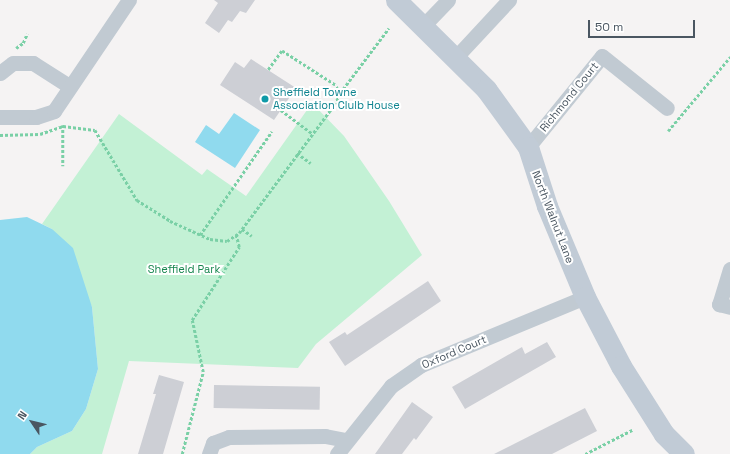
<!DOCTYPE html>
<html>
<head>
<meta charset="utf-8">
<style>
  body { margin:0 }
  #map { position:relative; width:730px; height:454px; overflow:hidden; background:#f5f3f3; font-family:"Space Grotesk",sans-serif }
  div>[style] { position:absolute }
  .green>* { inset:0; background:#c3f1d5 }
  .water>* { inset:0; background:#90daee }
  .building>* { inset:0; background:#cdcfd5; transform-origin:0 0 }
  .path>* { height:2.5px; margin-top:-1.25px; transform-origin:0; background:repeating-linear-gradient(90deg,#7ad0a6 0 3px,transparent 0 5px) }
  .street>* { height:15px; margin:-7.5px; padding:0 7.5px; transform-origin:7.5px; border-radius:7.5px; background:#c1cad2 }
  .secondary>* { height:21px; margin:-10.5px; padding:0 10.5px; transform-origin:10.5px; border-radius:10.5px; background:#c1cbd6 }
  .dots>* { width:11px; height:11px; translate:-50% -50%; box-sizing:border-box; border:2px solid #fff; border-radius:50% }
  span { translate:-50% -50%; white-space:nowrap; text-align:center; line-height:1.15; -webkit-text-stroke:4px #fff; paint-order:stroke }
  .culture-label { font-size:11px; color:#0d838f }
  .left { translate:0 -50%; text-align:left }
  .street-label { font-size:11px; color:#4a5661 }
  .park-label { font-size:11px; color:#17864f }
  .north { position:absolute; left:12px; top:402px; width:40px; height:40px; -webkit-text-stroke:3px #fff; paint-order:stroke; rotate:305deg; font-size:11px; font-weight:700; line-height:16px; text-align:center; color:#4a5661 }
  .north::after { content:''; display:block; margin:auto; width:14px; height:18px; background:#4a5661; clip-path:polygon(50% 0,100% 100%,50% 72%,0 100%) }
  .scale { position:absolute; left:588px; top:20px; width:107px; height:18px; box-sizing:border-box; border:2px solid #4a5661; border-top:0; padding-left:5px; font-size:12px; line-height:14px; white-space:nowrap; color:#4a5661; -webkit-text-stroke:3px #fff; paint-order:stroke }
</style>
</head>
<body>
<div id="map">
  <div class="green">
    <i style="clip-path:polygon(312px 103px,344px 136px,389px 201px,422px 255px,316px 344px,298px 368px,129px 361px,102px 454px,30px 454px,37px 447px,72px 431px,86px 409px,98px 369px,92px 307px,52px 229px,42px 224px,119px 114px,202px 175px,207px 169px,246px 196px)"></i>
  </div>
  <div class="water">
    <i style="clip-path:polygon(234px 113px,260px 130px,235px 168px,195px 142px,206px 125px,219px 134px)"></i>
    <i style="clip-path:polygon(27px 217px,52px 229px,73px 248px,92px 307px,98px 369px,86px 409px,72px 431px,37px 447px,30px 454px,0 454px,0 220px)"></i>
  </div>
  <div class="building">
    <i style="clip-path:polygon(214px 0,255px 0,246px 13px,240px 11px,232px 22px,228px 20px,219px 33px,205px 23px,218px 3px)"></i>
    <i style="clip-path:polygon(251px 59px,296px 88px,274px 120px,220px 85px,235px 62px,244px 68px)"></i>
    <i style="clip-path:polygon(428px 281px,441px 301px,345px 366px,329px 342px,345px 332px,347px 335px)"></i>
    <i style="clip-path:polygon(547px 342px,556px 357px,465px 409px,452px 387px,522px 347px,525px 354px)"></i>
    <i style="clip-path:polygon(159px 375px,184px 382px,163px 454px,138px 454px,156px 394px,153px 394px)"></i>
    <i style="left:214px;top:385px;width:106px;height:23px;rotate:1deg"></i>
    <i style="clip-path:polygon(412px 402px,433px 417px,416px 440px,414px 438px,402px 454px,375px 454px)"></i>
    <i style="clip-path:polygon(585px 408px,597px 431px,552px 454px,494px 454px)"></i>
  </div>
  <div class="path">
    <i style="left:16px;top:48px;width:9px;rotate:-36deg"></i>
    <i style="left:23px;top:43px;width:10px;rotate:-66deg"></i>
    <i style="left:340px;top:93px;width:81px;rotate:-53deg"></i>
    <i style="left:281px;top:110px;width:39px;rotate:37deg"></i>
    <i style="left:63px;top:125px;width:41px;rotate:90deg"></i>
    <i style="left:668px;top:131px;width:97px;rotate:-50deg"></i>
    <i style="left:0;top:135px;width:40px;rotate:-1.4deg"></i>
    <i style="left:40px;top:134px;width:24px;rotate:-19deg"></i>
    <i style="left:63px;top:126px;width:32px;rotate:7deg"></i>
    <i style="left:95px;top:130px;width:82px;rotate:59deg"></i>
    <i style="left:137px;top:200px;width:39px;rotate:32deg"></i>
    <i style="left:170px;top:221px;width:44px;rotate:24.2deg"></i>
    <i style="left:210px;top:239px;width:17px;rotate:7deg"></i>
    <i style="left:227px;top:241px;width:14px;rotate:-34deg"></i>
    <i style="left:239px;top:233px;width:159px;rotate:-53.4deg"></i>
    <i style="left:334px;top:105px;width:13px;rotate:-61deg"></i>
    <i style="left:340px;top:94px;width:10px;rotate:-119deg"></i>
    <i style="left:335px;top:85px;width:63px;rotate:-147.3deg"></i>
    <i style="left:282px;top:51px;width:24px;rotate:126deg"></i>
    <i style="left:297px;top:153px;width:17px;rotate:36deg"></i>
    <i style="left:242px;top:229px;width:12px;rotate:35deg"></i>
    <i style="left:200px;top:235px;width:126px;rotate:-55.3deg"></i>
    <i style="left:182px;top:454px;width:85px;rotate:-75.6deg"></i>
    <i style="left:203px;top:372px;width:53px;rotate:-101.9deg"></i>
    <i style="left:192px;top:320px;width:87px;rotate:-57.2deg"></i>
    <i style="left:239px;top:247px;width:12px;rotate:-104deg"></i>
    <i style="left:585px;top:454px;width:53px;rotate:-27.1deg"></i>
  </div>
  <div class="street">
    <i style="left:423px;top:26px;width:36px;rotate:-46deg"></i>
    <i style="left:456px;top:57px;width:78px;rotate:-47.1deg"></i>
    <i style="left:0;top:73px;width:16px;rotate:-38deg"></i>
    <i style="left:13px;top:63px;width:20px"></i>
    <i style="left:33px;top:63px;width:43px;rotate:32.6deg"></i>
    <i style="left:0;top:117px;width:36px"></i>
    <i style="left:36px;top:117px;width:19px;rotate:-18deg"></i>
    <i style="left:54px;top:111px;width:134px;rotate:-56deg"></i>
    <i style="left:528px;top:147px;width:117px;rotate:-50.9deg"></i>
    <i style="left:602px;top:56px;width:83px;rotate:38.7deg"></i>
    <i style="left:730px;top:269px;width:37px;rotate:107deg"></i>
    <i style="left:719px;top:304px;width:11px;rotate:15deg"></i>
    <i style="left:209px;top:454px;width:12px;rotate:-70deg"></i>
    <i style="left:213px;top:443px;width:17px;rotate:-21deg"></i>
    <i style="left:229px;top:437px;width:96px;rotate:-0.6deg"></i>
    <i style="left:325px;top:436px;width:21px;rotate:11deg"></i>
    <i style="left:337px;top:454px;width:87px;rotate:-51.5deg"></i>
    <i style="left:391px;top:386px;width:37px;rotate:-35deg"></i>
    <i style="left:421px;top:365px;width:178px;rotate:-22.5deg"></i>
  </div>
  <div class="secondary">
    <i style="left:396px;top:0;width:127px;rotate:44.7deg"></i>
    <i style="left:486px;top:89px;width:72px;rotate:54.1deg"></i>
    <i style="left:528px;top:147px;width:62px;rotate:72.1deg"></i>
    <i style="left:547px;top:206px;width:99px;rotate:67.3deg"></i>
    <i style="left:585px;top:297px;width:78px;rotate:62.4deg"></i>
    <i style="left:621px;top:366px;width:80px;rotate:57.7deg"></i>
    <i style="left:664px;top:434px;width:28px;rotate:45deg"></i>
  </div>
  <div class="dots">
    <i style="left:265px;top:99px;background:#0f9aa8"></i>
  </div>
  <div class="culture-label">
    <span class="left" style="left:273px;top:99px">Sheffield Towne<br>Association Clulb House</span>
  </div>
  <div class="street-label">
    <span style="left:569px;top:97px;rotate:-51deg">Richmond Court</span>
    <span style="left:553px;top:217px;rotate:69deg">North Walnut Lane</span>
    <span style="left:454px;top:352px;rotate:-23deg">Oxford Court</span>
  </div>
  <div class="park-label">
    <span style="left:184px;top:269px">Sheffield Park</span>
  </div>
  <div class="north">N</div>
  <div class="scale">50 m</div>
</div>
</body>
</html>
